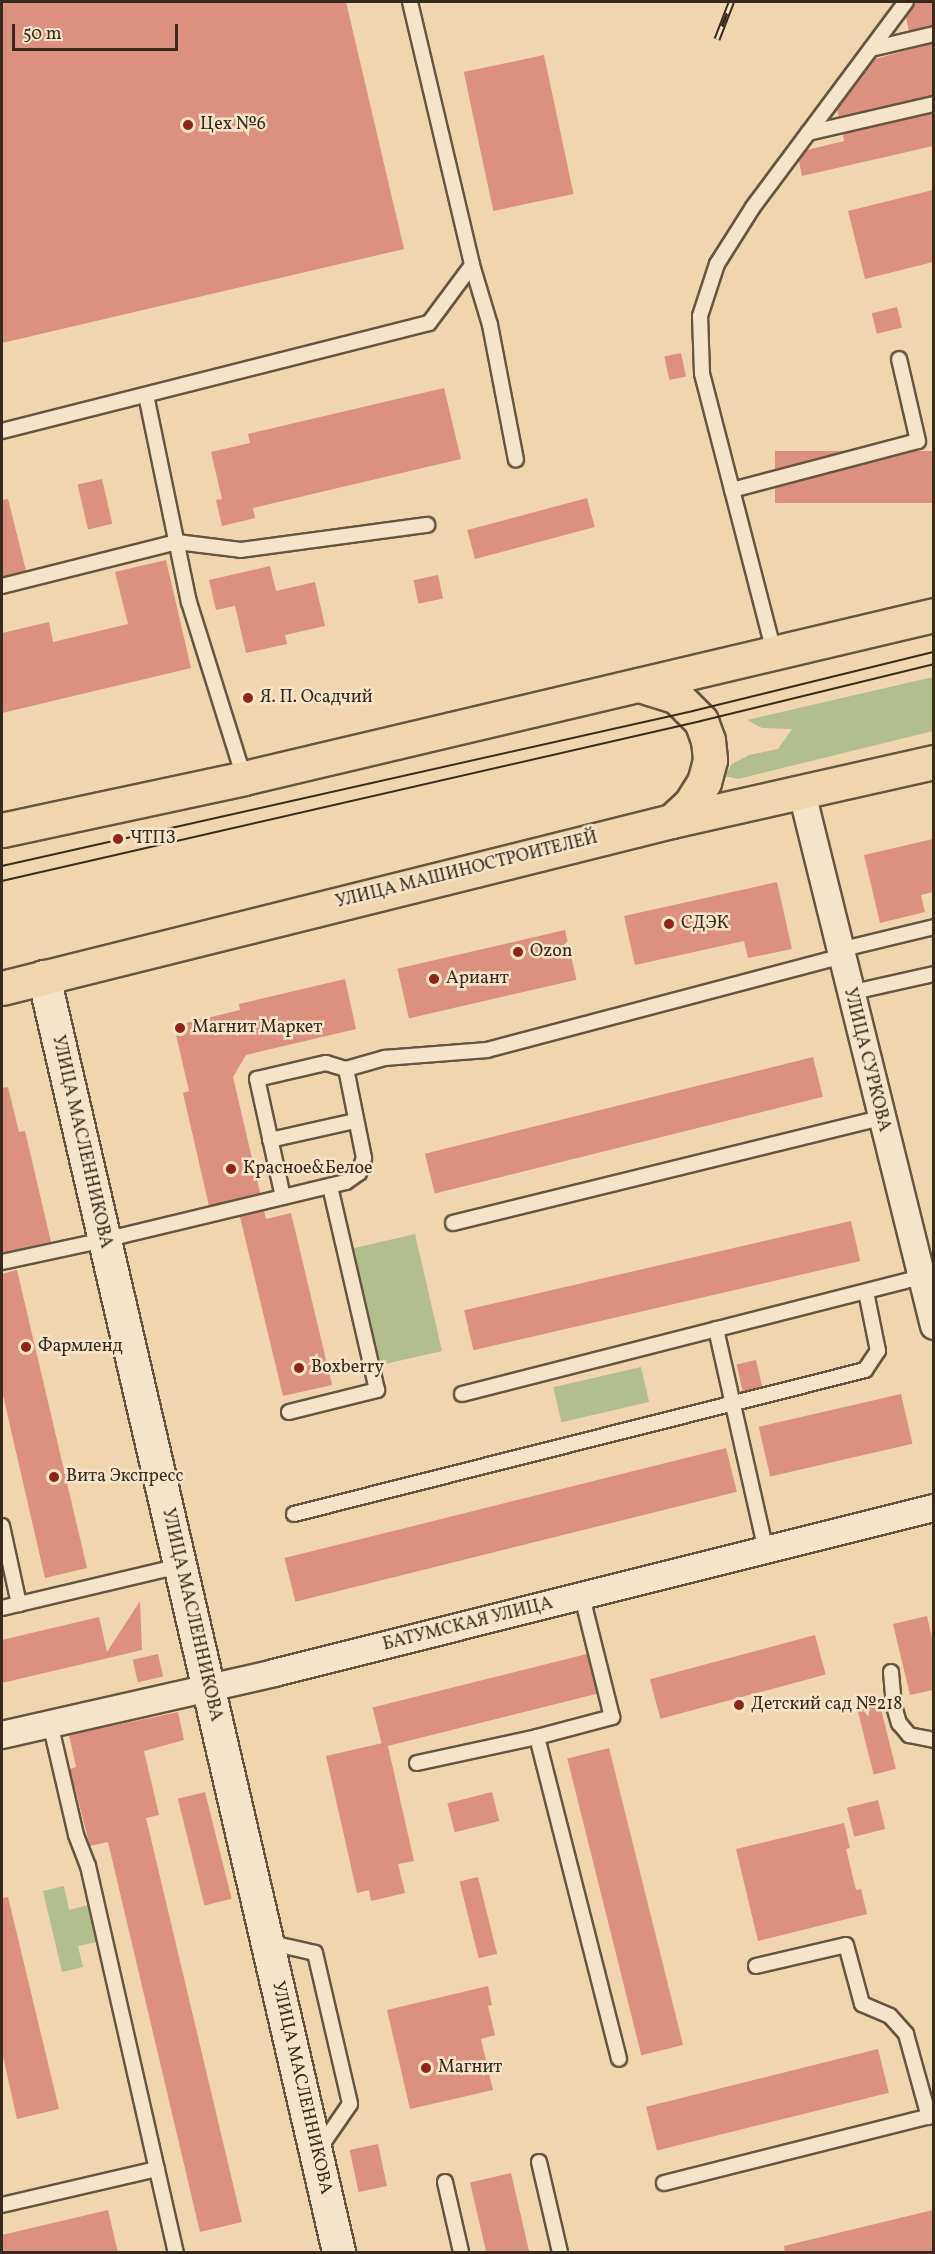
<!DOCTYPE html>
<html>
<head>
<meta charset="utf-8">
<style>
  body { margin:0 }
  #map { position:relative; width:935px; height:2254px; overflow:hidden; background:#f0d5ae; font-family:Vollkorn,serif }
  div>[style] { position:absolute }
  .green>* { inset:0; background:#b3be8f; transform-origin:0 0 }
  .building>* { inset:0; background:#dc907f; transform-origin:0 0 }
  .roads { filter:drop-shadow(2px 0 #665641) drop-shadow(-2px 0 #665641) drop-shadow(0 2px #665641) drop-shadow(0 -2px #665641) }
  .service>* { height:14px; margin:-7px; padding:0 7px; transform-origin:7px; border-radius:7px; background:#f5e4ca }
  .minor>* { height:26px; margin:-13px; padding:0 13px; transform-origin:13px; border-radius:13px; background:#f5e4ca }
  .tertiary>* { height:32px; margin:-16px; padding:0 16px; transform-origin:16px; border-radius:16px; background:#f5e4ca }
  .primary>* { height:33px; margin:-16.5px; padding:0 16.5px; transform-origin:16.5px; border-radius:16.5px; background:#f0d5ae }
  .tram>* { height:1.5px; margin:-0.75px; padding:0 0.75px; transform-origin:0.75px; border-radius:0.75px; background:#382b1d }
  .rail>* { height:7px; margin-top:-3.5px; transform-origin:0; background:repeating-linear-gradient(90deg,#f5e4ca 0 14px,#382b1d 0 28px); box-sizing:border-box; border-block:2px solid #382b1d }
  .dots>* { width:16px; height:16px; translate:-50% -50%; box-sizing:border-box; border:3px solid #f5e4ca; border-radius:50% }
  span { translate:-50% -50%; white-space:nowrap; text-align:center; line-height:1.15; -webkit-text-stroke:5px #f5e4ca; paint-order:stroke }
  .poi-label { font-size:18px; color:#382b1d }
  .left { translate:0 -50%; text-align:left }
  .street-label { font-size:18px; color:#382b1d }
  .frame { position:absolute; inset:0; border:3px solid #382b1d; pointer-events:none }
  .scale { position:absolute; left:12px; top:24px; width:166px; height:27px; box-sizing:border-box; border:3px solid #382b1d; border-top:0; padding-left:8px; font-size:18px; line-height:21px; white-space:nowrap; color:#382b1d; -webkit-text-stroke:4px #f5e4ca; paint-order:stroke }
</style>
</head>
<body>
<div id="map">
  <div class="green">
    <i style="clip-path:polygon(933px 677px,933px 731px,738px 779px,724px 776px,732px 764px,749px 755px,778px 749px,792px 729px,762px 728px,747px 720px)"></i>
    <i style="left:415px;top:1234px;width:120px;height:63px;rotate:77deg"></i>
    <i style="left:641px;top:1367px;width:36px;height:90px;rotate:77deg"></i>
    <i style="clip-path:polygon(64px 1886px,69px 1910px,88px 1905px,97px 1942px,78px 1946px,83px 1967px,62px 1972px,43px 1891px)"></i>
  </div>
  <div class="building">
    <i style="clip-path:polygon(2px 2px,346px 2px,404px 249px,2px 343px)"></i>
    <i style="clip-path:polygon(917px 2px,933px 2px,933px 25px,909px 31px,906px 18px)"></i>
    <i style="clip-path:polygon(933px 43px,933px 95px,839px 117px,837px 110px,875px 59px)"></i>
    <i style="left:544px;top:55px;width:142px;height:82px;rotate:78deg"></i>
    <i style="clip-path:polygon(933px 113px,933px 146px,802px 176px,799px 161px,807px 150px,844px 141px,843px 134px)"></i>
    <i style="clip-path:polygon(933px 190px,933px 262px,865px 279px,848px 211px)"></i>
    <i style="left:897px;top:307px;width:21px;height:26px;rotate:76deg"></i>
    <i style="left:681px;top:353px;width:24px;height:17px;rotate:78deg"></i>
    <i style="clip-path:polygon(444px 388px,461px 459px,253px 508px,255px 518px,222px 526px,216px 500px,222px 499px,211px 452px,250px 443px,248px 434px)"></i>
    <i style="left:933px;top:451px;width:52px;height:158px;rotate:90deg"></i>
    <i style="left:102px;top:479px;width:46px;height:25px;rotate:77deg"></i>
    <i style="left:587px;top:498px;width:30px;height:124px;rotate:75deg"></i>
    <i style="clip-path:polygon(8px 499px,26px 571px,2px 577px,2px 500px)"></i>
    <i style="clip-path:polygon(166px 560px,191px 668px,2px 713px,2px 633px,49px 622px,53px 642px,128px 624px,115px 572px)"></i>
    <i style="clip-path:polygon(270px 566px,276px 591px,315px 582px,325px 626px,285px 635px,287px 644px,246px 653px,235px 606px,216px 610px,209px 580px)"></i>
    <i style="left:438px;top:575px;width:24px;height:25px;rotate:78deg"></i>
    <i style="clip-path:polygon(933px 839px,933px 892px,921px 895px,925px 912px,880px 923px,864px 855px)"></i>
    <i style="clip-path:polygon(777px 882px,792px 949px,748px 958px,744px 941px,635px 965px,624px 916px)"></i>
    <i style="left:565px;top:930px;width:51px;height:172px;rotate:77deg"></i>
    <i style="clip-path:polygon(345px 979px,356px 1029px,246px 1055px,233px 1077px,260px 1193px,209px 1206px,183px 1093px,189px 1091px,174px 1026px,240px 1010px,239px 1004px)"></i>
    <i style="left:813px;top:1057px;width:41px;height:400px;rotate:76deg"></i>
    <i style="clip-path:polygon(8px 1087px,19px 1132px,25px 1131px,51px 1242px,2px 1253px,2px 1088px)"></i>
    <i style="clip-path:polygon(264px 1211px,266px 1219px,291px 1213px,332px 1385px,283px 1396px,240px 1217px)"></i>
    <i style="left:851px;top:1221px;width:41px;height:397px;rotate:77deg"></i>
    <i style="clip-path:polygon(17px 1270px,87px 1568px,45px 1578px,2px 1391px,2px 1274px)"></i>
    <i style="left:756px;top:1360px;width:28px;height:20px;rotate:77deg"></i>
    <i style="left:901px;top:1394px;width:51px;height:146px;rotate:77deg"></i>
    <i style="left:726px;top:1448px;width:45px;height:455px;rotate:76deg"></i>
    <i style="clip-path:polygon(140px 1601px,142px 1650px,2px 1683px,2px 1640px,99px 1617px,107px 1652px)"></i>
    <i style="clip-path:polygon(927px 1616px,933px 1643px,933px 1690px,910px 1695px,893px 1624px)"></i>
    <i style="left:815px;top:1635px;width:41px;height:171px;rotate:75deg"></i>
    <i style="left:158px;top:1654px;width:23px;height:26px;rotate:77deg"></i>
    <i style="left:587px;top:1654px;width:41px;height:221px;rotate:76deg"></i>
    <i style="left:879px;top:1701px;width:70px;height:23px;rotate:76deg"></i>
    <i style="clip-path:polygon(178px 1712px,184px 1740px,144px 1751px,159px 1815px,146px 1818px,242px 2222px,200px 2232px,108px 1842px,90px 1846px,70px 1769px,76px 1767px,69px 1735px)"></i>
    <i style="clip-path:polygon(387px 1742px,414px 1861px,398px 1864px,405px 1893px,371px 1901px,369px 1890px,357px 1893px,326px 1756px)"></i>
    <i style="left:609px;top:1748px;width:306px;height:43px;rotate:76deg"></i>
    <i style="left:205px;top:1792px;width:110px;height:28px;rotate:76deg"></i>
    <i style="left:492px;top:1792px;width:30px;height:46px;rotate:76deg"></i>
    <i style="left:878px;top:1800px;width:30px;height:32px;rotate:76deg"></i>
    <i style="clip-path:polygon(844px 1823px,850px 1848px,846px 1849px,856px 1890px,861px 1889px,867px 1914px,758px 1941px,736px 1849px)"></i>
    <i style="left:478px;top:1877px;width:79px;height:19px;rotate:76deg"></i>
    <i style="clip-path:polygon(8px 1897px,59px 2109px,17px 2119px,2px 2052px,2px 1898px)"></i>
    <i style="clip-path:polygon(488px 1986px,492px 2005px,488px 2006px,495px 2035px,481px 2039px,493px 2090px,410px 2109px,387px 2010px)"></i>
    <i style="left:878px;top:2049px;width:45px;height:239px;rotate:76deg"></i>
    <i style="left:378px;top:2144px;width:43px;height:29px;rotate:78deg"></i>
    <i style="left:511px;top:2173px;width:82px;height:42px;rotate:77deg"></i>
    <i style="clip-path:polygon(108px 2210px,118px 2253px,2px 2253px,2px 2235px)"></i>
    <i style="clip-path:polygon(933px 2210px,933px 2253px,785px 2253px,784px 2246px)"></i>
  </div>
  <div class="roads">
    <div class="service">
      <i style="left:410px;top:2px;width:270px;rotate:76.7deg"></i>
      <i style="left:472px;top:265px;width:63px;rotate:73.3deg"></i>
      <i style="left:490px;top:325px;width:137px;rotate:79.1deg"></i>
      <i style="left:871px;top:49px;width:65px;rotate:-13.4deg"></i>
      <i style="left:808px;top:133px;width:129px;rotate:-13deg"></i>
      <i style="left:146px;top:395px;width:211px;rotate:78.3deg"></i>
      <i style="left:189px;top:602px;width:184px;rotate:72.6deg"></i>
      <i style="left:2px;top:431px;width:440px;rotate:-14.2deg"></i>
      <i style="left:429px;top:323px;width:72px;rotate:-53.4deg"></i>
      <i style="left:732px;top:490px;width:192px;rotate:-14.8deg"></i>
      <i style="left:918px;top:441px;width:84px;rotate:-103deg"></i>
      <i style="left:2px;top:586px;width:180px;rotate:-14.1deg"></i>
      <i style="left:177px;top:542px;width:64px;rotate:7.1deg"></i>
      <i style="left:241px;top:550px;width:188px;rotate:-7.7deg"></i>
      <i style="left:774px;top:652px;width:288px;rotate:-104.5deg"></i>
      <i style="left:702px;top:373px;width:57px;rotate:-92deg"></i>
      <i style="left:700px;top:316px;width:55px;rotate:-71.9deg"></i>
      <i style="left:717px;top:264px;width:67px;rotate:-57.7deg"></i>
      <i style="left:753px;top:207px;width:256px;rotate:-53.3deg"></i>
      <i style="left:839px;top:950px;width:98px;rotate:-13.6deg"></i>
      <i style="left:849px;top:993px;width:87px;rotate:-12.6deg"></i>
      <i style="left:270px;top:1140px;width:87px;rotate:-12.6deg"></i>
      <i style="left:283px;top:1197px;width:121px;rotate:-102.4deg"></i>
      <i style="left:257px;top:1079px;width:71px;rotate:-13.1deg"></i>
      <i style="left:326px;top:1063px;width:21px;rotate:17deg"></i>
      <i style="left:346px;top:1069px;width:41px;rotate:-15.8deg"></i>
      <i style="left:385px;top:1058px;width:102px;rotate:-4.5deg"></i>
      <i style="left:487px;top:1050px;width:365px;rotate:-14.8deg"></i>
      <i style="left:453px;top:1223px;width:441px;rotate:-13.8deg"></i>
      <i style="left:2px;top:1262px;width:104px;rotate:-12.2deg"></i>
      <i style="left:104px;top:1240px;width:249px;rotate:-13.5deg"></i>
      <i style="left:346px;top:1182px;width:16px;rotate:-35deg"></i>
      <i style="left:359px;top:1173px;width:16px;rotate:-72deg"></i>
      <i style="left:364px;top:1158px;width:91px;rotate:-101.4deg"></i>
      <i style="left:716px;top:1329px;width:228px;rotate:77.3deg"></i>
      <i style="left:462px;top:1394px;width:474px;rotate:-14.3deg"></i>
      <i style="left:289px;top:1412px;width:91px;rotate:-14deg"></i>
      <i style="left:377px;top:1390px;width:208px;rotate:-103deg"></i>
      <i style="left:294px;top:1514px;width:589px;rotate:-14.15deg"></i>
      <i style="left:865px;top:1370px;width:23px;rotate:-56deg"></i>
      <i style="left:878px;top:1351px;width:60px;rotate:-101.5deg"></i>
      <i style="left:2px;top:1526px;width:80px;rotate:77.7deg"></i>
      <i style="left:19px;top:1604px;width:17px;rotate:167deg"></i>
      <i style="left:19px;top:1604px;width:165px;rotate:-13.3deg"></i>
      <i style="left:891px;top:1672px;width:34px;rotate:85deg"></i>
      <i style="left:894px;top:1706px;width:18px;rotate:74deg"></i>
      <i style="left:899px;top:1723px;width:16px;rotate:50deg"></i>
      <i style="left:909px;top:1735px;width:25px;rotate:11deg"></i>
      <i style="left:50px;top:1723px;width:115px;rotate:76.9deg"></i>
      <i style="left:76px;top:1835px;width:33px;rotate:69deg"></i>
      <i style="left:88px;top:1866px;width:396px;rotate:77.2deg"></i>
      <i style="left:537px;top:1737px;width:332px;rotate:75.7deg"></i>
      <i style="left:417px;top:1763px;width:123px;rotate:-12.2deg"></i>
      <i style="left:537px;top:1737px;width:78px;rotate:-14.9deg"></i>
      <i style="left:612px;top:1717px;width:124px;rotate:-104deg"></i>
      <i style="left:267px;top:1942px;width:49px;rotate:12.9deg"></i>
      <i style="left:315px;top:1953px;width:155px;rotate:76.9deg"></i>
      <i style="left:350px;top:2104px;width:55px;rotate:124.6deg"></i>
      <i style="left:756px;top:1966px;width:92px;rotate:-13.1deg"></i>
      <i style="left:846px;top:1945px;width:61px;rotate:74.8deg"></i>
      <i style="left:862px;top:2004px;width:30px;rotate:23deg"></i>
      <i style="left:890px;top:2016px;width:24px;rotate:48deg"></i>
      <i style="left:906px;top:2034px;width:86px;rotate:74.5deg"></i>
      <i style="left:539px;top:2162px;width:92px;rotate:76.9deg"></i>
      <i style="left:445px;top:2182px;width:72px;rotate:77.1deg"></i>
      <i style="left:664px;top:2183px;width:278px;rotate:-14.1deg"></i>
      <i style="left:2px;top:2205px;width:159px;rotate:-13.1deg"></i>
    </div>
    <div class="minor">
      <i style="left:802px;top:793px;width:549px;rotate:76.09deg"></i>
      <i style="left:2px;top:1735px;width:279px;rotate:-12.8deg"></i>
      <i style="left:274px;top:1673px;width:680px;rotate:-14.04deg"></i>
    </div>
    <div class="tertiary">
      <i style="left:44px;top:977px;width:1309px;rotate:76.97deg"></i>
    </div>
    <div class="primary">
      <i style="left:639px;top:685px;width:39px;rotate:17deg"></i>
      <i style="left:676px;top:696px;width:35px;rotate:45deg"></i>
      <i style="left:701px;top:721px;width:20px;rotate:70deg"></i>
      <i style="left:708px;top:740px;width:20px;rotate:84deg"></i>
      <i style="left:710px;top:760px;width:23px;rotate:105deg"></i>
      <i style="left:704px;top:782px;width:25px;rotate:122deg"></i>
      <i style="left:691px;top:803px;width:26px;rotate:137deg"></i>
      <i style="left:2px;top:830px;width:248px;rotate:-12.1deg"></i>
      <i style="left:244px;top:778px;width:709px;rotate:-13.29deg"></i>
      <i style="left:2px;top:988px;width:690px;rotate:-14deg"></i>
      <i style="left:672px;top:821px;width:269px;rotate:-12.7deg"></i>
    </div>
  </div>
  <div class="tram">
    <i style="left:2px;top:866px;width:708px;rotate:-12.64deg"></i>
    <i style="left:693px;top:711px;width:248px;rotate:-13.8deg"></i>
    <i style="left:2px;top:881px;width:717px;rotate:-12.89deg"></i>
    <i style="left:701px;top:721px;width:240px;rotate:-13.7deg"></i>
  </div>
  <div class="rail">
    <i style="left:717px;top:39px;width:40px;rotate:-69deg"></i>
  </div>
  <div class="dots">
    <i style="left:188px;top:125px;background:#8f2418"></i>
    <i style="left:248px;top:698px;background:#8f2418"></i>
    <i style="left:118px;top:839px;background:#8f2418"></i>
    <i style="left:669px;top:924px;background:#8f2418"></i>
    <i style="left:518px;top:952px;background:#8f2418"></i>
    <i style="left:434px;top:979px;background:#8f2418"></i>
    <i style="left:180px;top:1028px;background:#8f2418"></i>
    <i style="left:231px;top:1169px;background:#8f2418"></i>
    <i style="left:26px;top:1347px;background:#8f2418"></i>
    <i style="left:299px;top:1368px;background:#8f2418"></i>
    <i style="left:54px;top:1477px;background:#8f2418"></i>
    <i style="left:739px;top:1705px;background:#8f2418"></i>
    <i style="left:426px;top:2068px;background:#8f2418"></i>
  </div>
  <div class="poi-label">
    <span class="left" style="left:200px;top:125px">Цех №6</span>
    <span class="left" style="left:260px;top:698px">Я. П. Осадчий</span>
    <span class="left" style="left:130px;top:839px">ЧТПЗ</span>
    <span class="left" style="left:681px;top:924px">СДЭК</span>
    <span class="left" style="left:530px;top:952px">Ozon</span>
    <span class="left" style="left:446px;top:979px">Ариант</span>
    <span class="left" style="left:192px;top:1028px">Магнит Маркет</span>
    <span class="left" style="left:243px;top:1169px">Красное&amp;Белое</span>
    <span class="left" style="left:38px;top:1347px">Фармленд</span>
    <span class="left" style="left:311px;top:1368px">Boxberry</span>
    <span class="left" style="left:66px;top:1477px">Вита Экспресс</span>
    <span class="left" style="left:751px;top:1705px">Детский сад №218</span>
    <span class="left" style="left:438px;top:2068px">Магнит</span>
  </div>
  <div class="street-label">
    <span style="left:467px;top:871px;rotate:-14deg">УЛИЦА МАШИНОСТРОИТЕЛЕЙ</span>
    <span style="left:866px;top:1060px;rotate:76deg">УЛИЦА СУРКОВА</span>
    <span style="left:81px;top:1142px;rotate:77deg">УЛИЦА МАСЛЕННИКОВА</span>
    <span style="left:191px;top:1615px;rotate:77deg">УЛИЦА МАСЛЕННИКОВА</span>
    <span style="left:468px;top:1625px;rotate:-14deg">БАТУМСКАЯ УЛИЦА</span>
    <span style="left:301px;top:2088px;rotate:77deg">УЛИЦА МАСЛЕННИКОВА</span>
  </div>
  <div class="frame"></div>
  <div class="scale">50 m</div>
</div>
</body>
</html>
